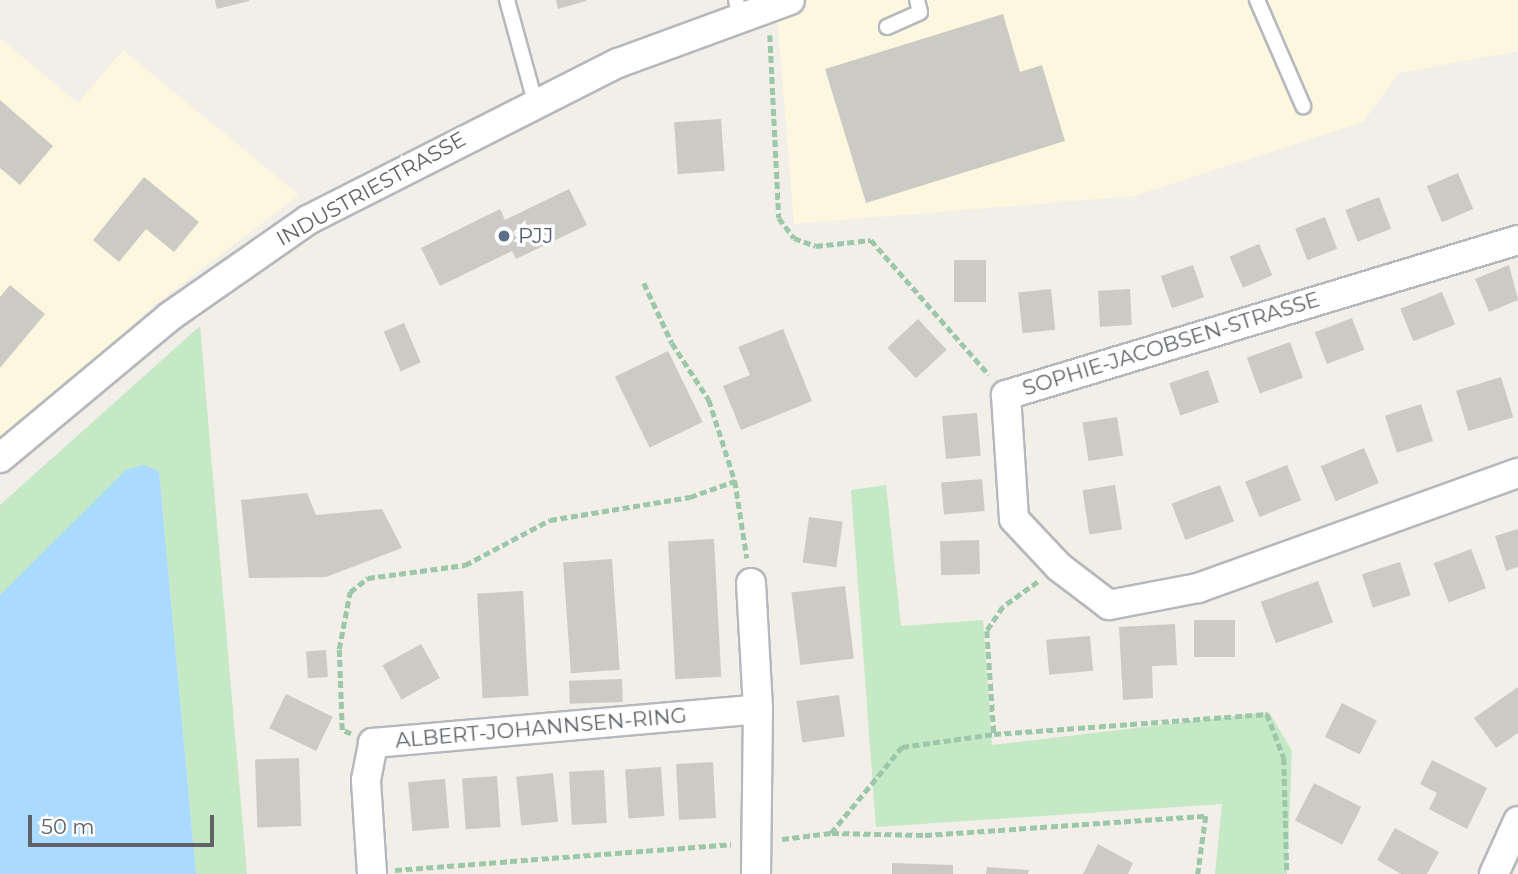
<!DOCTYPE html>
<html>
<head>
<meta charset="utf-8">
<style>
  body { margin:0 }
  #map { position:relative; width:1518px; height:874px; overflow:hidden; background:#f1efe8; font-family:Montserrat,sans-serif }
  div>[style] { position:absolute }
  .commercial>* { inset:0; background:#fef7e0 }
  .green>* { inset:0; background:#c5e8c5 }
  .water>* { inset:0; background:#aadaff }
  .building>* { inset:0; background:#cccac5; transform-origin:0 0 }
  .path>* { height:4.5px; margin-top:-2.25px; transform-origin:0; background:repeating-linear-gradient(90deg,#9cc7a9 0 7px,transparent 0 10.5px) }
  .roads { filter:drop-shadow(2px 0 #b5b8bc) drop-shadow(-2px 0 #b5b8bc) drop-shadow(0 2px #b5b8bc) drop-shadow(0 -2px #b5b8bc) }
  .lane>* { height:14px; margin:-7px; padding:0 7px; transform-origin:7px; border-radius:7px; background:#fff }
  .street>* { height:28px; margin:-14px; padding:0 14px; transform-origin:14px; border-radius:14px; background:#fff }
  .dots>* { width:19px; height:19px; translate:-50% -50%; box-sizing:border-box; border:4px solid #fff; border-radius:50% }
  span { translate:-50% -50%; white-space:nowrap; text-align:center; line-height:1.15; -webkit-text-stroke:7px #fff; paint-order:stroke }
  .street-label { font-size:21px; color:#5f6368 }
  .service-label { font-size:21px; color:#4e5e75 }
  .left { translate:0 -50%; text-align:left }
  .scale { position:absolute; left:28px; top:815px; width:186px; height:32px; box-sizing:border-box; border:4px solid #5f6368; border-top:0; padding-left:9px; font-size:21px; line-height:24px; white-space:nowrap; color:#5f6368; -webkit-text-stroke:5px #fff; paint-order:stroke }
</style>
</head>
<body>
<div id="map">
  <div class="commercial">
    <i style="clip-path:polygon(776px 0,1518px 0,1518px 51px,1399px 73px,1363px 122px,1134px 196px,794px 224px)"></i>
    <i style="clip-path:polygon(0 38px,78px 103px,123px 50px,299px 195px,157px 303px,0 447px)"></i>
  </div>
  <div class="green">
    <i style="clip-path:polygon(200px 326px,247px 874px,196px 874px,159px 471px,0 595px,0 505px)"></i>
    <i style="clip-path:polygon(886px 485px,901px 626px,983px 620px,992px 745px,1269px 712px,1292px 751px,1287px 874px,1215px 874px,1222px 804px,876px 827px,851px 490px)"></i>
  </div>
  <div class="water">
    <i style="clip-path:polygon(144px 465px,159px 471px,196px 874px,0 874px,0 595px,126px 470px)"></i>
  </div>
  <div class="building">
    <i style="clip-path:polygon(215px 0,249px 0,249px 1px,217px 9px)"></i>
    <i style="clip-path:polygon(556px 0,586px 0,586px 1px,558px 9px)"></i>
    <i style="clip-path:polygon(1003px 14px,1020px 72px,1042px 65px,1065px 141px,866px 203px,825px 69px)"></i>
    <i style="clip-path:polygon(0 100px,53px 146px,20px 185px,0 168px)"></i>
    <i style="left:721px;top:119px;width:52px;height:47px;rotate:86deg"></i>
    <i style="left:1458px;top:173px;width:39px;height:34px;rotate:67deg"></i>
    <i style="clip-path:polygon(144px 177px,199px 222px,174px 252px,146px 229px,119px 262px,93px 240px)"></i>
    <i style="clip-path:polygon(569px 189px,587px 225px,516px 259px,512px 251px,440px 286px,421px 248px,500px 209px,505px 220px)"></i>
    <i style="left:1379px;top:197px;width:34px;height:36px;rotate:69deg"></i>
    <i style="left:1325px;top:217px;width:34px;height:32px;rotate:69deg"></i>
    <i style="left:1259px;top:244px;width:34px;height:32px;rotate:67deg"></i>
    <i style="left:986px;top:260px;width:42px;height:32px;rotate:90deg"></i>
    <i style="left:1193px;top:265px;width:34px;height:34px;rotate:71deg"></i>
    <i style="clip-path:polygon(1509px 265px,1518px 300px,1489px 312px,1475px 279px)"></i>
    <i style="clip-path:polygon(10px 285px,45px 314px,0 368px,0 297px)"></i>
    <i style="left:1051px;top:289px;width:41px;height:33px;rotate:84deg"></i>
    <i style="left:1130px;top:289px;width:36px;height:32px;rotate:87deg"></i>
    <i style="left:1442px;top:292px;width:35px;height:45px;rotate:68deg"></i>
    <i style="left:1352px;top:318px;width:34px;height:40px;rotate:69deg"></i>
    <i style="left:918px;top:319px;width:42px;height:42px;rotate:47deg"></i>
    <i style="left:404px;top:323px;width:43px;height:22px;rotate:67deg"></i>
    <i style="clip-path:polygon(783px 329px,812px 401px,741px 430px,723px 386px,750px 375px,738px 347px)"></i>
    <i style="left:1290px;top:342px;width:38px;height:46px;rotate:70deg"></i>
    <i style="left:668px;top:351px;width:79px;height:59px;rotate:64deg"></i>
    <i style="left:1208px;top:370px;width:34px;height:41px;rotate:71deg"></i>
    <i style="left:1501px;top:377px;width:42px;height:47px;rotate:73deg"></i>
    <i style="left:1421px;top:404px;width:39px;height:38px;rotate:72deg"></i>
    <i style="left:977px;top:413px;width:43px;height:35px;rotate:85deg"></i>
    <i style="left:1117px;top:417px;width:39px;height:35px;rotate:81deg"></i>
    <i style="left:1364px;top:448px;width:38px;height:47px;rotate:67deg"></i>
    <i style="left:1287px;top:465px;width:38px;height:45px;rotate:68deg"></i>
    <i style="left:982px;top:479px;width:32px;height:41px;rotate:85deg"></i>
    <i style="left:1115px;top:485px;width:45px;height:33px;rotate:81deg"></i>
    <i style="left:1220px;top:485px;width:39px;height:52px;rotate:69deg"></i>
    <i style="clip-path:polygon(307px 493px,316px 515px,382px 509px,402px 548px,326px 577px,249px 578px,241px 500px)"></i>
    <i style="left:809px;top:517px;width:34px;height:46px;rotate:8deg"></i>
    <i style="clip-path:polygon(1518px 529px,1518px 567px,1506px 571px,1495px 536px)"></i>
    <i style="left:714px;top:539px;width:138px;height:46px;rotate:87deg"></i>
    <i style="left:979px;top:540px;width:34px;height:39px;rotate:88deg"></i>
    <i style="left:1471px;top:549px;width:42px;height:40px;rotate:69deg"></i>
    <i style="left:612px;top:559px;width:111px;height:49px;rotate:86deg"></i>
    <i style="left:1400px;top:562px;width:35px;height:40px;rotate:72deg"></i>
    <i style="left:1318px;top:581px;width:44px;height:61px;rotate:70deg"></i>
    <i style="left:845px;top:586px;width:73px;height:54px;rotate:83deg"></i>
    <i style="left:523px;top:591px;width:105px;height:46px;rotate:87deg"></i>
    <i style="left:1235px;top:620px;width:37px;height:41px;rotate:90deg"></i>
    <i style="clip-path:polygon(1175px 624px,1177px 665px,1152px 666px,1153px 698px,1123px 700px,1119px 627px)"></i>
    <i style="left:1090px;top:636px;width:35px;height:44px;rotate:85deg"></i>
    <i style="left:421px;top:644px;width:39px;height:44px;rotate:61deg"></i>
    <i style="left:326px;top:650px;width:27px;height:20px;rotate:86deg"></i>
    <i style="left:622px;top:679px;width:23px;height:53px;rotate:88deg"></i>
    <i style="clip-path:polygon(1518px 687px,1518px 733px,1496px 748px,1474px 718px)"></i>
    <i style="left:286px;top:694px;width:52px;height:38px;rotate:26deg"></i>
    <i style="left:839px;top:695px;width:42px;height:43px;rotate:82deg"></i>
    <i style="left:1342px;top:703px;width:39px;height:38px;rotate:27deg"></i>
    <i style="left:299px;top:758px;width:68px;height:44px;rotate:88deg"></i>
    <i style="clip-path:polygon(1432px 760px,1487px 788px,1467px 829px,1429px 809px,1437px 793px,1420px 784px)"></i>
    <i style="left:713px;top:762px;width:56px;height:37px;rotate:87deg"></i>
    <i style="left:661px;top:767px;width:49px;height:36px;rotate:86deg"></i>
    <i style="left:604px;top:770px;width:53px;height:35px;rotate:87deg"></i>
    <i style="left:553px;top:773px;width:49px;height:37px;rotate:84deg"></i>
    <i style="left:497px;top:776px;width:51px;height:35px;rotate:86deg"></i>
    <i style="left:445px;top:779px;width:49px;height:37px;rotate:85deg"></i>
    <i style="left:1314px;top:783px;width:53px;height:42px;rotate:27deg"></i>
    <i style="clip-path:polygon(1395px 828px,1439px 852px,1427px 874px,1401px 874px,1377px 860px)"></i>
    <i style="clip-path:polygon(1098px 844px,1133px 863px,1128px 874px,1083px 874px)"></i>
    <i style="clip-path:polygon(892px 863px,953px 865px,953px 874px,892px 874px)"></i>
    <i style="clip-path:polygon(987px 867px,1029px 870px,1028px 874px,986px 874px)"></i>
  </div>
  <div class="path">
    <i style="left:770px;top:35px;width:183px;rotate:87.2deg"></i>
    <i style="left:779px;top:218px;width:25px;rotate:53deg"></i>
    <i style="left:794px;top:238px;width:23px;rotate:20deg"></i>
    <i style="left:816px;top:246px;width:55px;rotate:-6.2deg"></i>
    <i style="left:871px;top:240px;width:179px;rotate:48.8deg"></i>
    <i style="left:644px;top:283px;width:66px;rotate:65deg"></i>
    <i style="left:672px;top:343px;width:68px;rotate:57deg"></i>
    <i style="left:709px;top:400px;width:85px;rotate:72.2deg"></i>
    <i style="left:735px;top:481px;width:78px;rotate:81.1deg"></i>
    <i style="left:1038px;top:582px;width:43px;rotate:144.5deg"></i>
    <i style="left:1003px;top:607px;width:29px;rotate:124deg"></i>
    <i style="left:987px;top:631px;width:103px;rotate:86.1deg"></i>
    <i style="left:994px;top:734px;width:274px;rotate:-4.2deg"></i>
    <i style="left:1267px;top:714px;width:47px;rotate:68.9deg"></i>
    <i style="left:1284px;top:758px;width:116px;rotate:88.5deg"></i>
    <i style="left:351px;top:734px;width:10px;rotate:-156deg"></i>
    <i style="left:342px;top:730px;width:81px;rotate:-92.1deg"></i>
    <i style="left:339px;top:649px;width:58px;rotate:-79.1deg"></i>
    <i style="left:350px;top:592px;width:23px;rotate:-38deg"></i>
    <i style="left:368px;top:578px;width:98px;rotate:-7.6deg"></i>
    <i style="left:465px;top:565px;width:96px;rotate:-27.9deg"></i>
    <i style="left:550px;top:520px;width:142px;rotate:-9.3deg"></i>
    <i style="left:690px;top:497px;width:48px;rotate:-19.6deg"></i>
    <i style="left:832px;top:833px;width:93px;rotate:1.2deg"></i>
    <i style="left:925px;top:835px;width:282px;rotate:-3.9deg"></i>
    <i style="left:1206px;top:816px;width:59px;rotate:97.9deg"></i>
    <i style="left:782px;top:839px;width:49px;rotate:-7deg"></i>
    <i style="left:831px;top:833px;width:112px;rotate:-50.5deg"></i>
    <i style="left:902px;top:747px;width:93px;rotate:-8deg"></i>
    <i style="left:395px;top:870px;width:337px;rotate:-4.4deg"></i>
  </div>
  <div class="roads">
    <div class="lane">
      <i style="left:507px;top:0;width:106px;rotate:74.6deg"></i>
      <i style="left:736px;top:0;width:17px;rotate:77deg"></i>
      <i style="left:1257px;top:0;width:116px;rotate:66.5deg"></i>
      <i style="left:887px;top:27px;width:36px;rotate:-24deg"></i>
      <i style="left:920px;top:12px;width:12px;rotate:-104deg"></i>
    </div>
    <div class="street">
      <i style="left:1518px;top:240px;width:535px;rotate:163.16deg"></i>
      <i style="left:1006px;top:395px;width:124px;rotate:86.3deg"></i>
      <i style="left:1014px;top:519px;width:66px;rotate:46.8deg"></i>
      <i style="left:1059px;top:567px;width:63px;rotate:37.2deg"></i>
      <i style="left:1109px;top:605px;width:91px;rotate:-10.8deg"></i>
      <i style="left:1198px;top:588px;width:340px;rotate:-19.8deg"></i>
      <i style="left:0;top:458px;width:220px;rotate:-39.8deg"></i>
      <i style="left:169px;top:317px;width:169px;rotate:-34.9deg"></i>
      <i style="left:308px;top:220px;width:347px;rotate:-26.9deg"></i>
      <i style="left:618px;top:63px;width:183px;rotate:-20.1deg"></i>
      <i style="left:751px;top:583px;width:126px;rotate:86.8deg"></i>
      <i style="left:758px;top:709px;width:165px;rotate:90.7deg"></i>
      <i style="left:372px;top:874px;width:94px;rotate:-93.7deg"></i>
      <i style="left:366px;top:780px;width:38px;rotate:-79deg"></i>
      <i style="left:373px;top:743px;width:386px;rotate:-5deg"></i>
      <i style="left:1494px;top:874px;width:58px;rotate:-65.6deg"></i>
    </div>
  </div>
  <div class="dots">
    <i style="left:504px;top:236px;background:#5c6f8a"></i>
  </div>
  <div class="street-label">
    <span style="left:371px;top:189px;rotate:-29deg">INDUSTRIESTRASSE</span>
    <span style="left:1171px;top:344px;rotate:-17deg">SOPHIE-JACOBSEN-STRASSE</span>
    <span style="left:541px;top:728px;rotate:-5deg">ALBERT-JOHANNSEN-RING</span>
  </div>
  <div class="service-label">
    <span class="left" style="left:518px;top:236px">PJJ</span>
  </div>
  <div class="scale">50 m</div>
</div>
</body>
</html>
